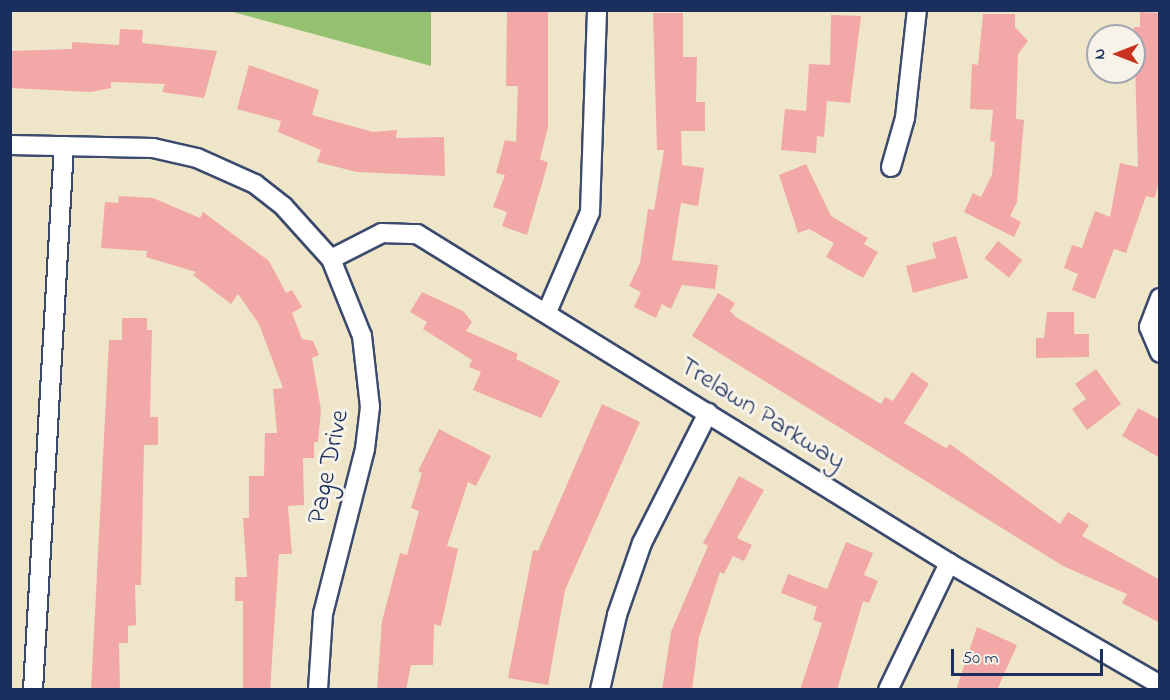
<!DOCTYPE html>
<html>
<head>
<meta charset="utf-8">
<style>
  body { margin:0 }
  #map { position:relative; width:1170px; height:700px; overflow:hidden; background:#efe6ca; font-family:"Indie Flower",sans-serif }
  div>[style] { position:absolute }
  .green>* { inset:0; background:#95c270 }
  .building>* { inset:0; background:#f2a8a6; transform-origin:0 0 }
  .roads { filter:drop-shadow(2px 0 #3b4a6e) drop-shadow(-2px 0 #3b4a6e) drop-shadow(0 2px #3b4a6e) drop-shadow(0 -2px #3b4a6e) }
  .minor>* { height:18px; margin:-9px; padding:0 9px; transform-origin:9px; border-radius:9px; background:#fff }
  span { translate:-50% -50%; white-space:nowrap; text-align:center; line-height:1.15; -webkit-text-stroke:6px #f7f3e8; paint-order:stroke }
  .street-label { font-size:27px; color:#1b2f5e }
  .frame { position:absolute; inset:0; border:12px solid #1b2f5e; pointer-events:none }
  .north { position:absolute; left:1086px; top:24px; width:60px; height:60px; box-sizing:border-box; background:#f7f3e8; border:2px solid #9fa5b1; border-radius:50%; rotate:270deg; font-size:16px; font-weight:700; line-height:24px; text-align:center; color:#1b2f5e }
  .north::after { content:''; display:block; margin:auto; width:21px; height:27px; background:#c8321e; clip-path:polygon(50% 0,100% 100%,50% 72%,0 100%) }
  .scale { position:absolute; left:951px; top:649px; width:152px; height:27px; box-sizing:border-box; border:3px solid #1b2f5e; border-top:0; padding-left:8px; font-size:18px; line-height:21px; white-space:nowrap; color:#1b2f5e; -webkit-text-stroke:4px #f7f3e8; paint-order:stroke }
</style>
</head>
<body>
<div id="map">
  <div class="green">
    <i style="clip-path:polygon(229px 11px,431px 11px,431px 66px)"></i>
  </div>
  <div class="building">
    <i style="clip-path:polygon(507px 10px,548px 10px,548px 127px,540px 159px,548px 163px,527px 235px,502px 226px,507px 212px,493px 207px,505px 175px,496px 173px,505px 140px,516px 142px,518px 86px,506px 86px)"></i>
    <i style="clip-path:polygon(1140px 12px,1160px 13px,1160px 175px,1155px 198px,1146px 196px,1126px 253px,1114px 249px,1095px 299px,1072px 290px,1078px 274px,1064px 268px,1072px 245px,1082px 248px,1095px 211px,1110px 217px,1120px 163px,1138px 167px,1134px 27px,1140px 27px)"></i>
    <i style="clip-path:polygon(653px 13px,683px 13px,683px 57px,697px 57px,696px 102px,705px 102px,705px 131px,681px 131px,682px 165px,704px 168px,698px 206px,681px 203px,672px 260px,718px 265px,715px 289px,682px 285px,671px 309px,662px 304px,656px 318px,634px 307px,641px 292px,629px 286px,640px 263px,648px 209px,654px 210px,664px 150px,657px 150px)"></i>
    <i style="clip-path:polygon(983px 14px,1015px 14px,1015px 27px,1028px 41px,1018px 54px,1016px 119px,1024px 120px,1017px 202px,1010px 216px,1021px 222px,1014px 237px,964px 212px,973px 193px,981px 197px,992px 175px,995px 142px,990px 141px,993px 110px,970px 109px,972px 64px,978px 65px)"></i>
    <i style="clip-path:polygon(831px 15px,861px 16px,850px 103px,827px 101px,824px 137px,817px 136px,816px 153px,781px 150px,785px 109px,806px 111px,809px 64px,830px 65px)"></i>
    <i style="clip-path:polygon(120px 29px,143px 30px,142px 43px,217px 51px,204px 98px,162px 92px,165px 84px,111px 82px,111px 88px,91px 92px,10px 88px,10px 51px,72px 49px,72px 42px,119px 45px)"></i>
    <i style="clip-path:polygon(249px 65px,319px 90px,312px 115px,373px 132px,397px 130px,396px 138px,444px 137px,445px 176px,357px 172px,317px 162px,321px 150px,278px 132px,281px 121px,237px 109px)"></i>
    <i style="clip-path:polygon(806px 164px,831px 216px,868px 238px,864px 244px,878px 252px,863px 278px,826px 257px,834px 243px,809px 229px,798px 233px,779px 175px)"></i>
    <i style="clip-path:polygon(119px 196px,153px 198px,200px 218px,203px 212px,269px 261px,286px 293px,292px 290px,302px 307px,292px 313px,302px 339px,313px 341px,319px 355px,312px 358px,321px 410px,318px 442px,314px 442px,314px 458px,303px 458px,304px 505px,288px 506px,292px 554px,279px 554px,270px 690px,243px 690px,243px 601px,235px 601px,235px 577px,247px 577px,243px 518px,249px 518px,249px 476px,264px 476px,265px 433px,277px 433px,273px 389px,283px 388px,259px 324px,238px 294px,231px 304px,193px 275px,196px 272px,146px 257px,147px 251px,101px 248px,105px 202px,118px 203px)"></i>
    <i style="clip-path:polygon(956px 236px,968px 278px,913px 293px,906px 266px,936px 258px,932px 243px)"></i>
    <i style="left:998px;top:241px;width:31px;height:22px;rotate:38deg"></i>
    <i style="clip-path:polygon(422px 292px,463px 311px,472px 322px,466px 331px,518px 354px,516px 359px,560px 381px,541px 418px,473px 390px,481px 372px,469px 367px,472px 360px,423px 329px,427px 322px,410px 312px)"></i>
    <i style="clip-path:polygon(718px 293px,735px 303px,730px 311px,736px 317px,881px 404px,885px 397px,893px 401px,912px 372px,929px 384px,904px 423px,946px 448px,950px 444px,1060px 524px,1068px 512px,1089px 525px,1082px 536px,1160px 580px,1160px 623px,1122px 603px,1127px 594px,1063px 566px,692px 336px)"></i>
    <i style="clip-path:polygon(1047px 312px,1074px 312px,1074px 334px,1089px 334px,1089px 357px,1036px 358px,1036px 338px,1044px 338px)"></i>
    <i style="clip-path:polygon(122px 318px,147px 318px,147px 330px,152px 330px,150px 417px,158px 417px,158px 445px,144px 445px,141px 585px,135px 585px,136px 625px,128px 626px,128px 643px,119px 643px,120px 690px,91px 690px,109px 340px,122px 340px)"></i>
    <i style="clip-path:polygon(1096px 369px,1121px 404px,1087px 430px,1072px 409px,1086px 399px,1075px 384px)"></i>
    <i style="clip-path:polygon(602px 404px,640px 422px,565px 590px,548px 685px,508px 678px,533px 550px,538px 551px)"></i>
    <i style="clip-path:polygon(1138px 408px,1160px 420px,1160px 458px,1122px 436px)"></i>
    <i style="clip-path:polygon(439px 429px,491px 456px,476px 486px,468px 482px,447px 546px,458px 549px,441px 626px,434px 624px,433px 665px,411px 665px,406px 690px,377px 690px,382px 621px,400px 553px,407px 555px,419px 511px,411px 508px,422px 473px,418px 471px)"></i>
    <i style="clip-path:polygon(739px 476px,764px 490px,737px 538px,752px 545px,744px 561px,733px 556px,724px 574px,720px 572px,699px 637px,692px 690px,662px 690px,671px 632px,708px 546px,703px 543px)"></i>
    <i style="clip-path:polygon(846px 542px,873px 553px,864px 575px,878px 581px,869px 603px,863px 601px,837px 690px,800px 690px,822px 623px,813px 620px,817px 607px,781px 593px,788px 574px,827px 589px)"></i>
    <i style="clip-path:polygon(977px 627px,1017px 645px,997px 690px,956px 690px)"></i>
  </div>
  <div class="roads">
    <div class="minor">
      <i style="left:10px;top:145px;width:143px;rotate:1.2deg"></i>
      <i style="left:153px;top:148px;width:45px;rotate:12.8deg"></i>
      <i style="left:197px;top:158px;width:64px;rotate:24.1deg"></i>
      <i style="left:255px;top:184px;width:37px;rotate:38deg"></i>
      <i style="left:284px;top:207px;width:70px;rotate:47.9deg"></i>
      <i style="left:331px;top:259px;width:83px;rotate:68.1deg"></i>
      <i style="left:362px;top:336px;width:71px;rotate:83.6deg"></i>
      <i style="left:370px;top:407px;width:42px;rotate:96.8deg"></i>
      <i style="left:365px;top:449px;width:170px;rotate:104.3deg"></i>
      <i style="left:323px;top:614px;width:76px;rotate:93.8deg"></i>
      <i style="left:891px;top:167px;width:51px;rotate:-74.1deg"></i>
      <i style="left:905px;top:118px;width:109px;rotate:-83.7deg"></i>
      <i style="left:331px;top:259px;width:57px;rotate:-27deg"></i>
      <i style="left:382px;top:233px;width:35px;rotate:2deg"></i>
      <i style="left:417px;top:234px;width:626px;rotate:31.73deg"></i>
      <i style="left:949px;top:563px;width:244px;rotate:30deg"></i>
      <i style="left:1160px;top:298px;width:31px;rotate:111deg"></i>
      <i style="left:1149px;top:327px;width:28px;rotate:67deg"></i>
      <i style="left:547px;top:312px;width:109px;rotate:-66.7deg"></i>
      <i style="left:590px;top:212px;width:202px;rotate:-88deg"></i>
      <i style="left:33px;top:690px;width:545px;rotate:-86.74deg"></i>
      <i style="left:600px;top:690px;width:77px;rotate:-77.2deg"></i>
      <i style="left:617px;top:615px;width:76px;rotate:-70.9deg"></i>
      <i style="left:642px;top:543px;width:146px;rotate:-63.1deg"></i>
      <i style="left:888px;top:690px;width:141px;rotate:-64.3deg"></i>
    </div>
  </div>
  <div class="street-label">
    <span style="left:762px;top:414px;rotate:32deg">Trelawn Parkway</span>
    <span style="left:329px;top:467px;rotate:-78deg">Page Drive</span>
  </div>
  <div class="frame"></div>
  <div class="north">N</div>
  <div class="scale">50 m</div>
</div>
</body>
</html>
